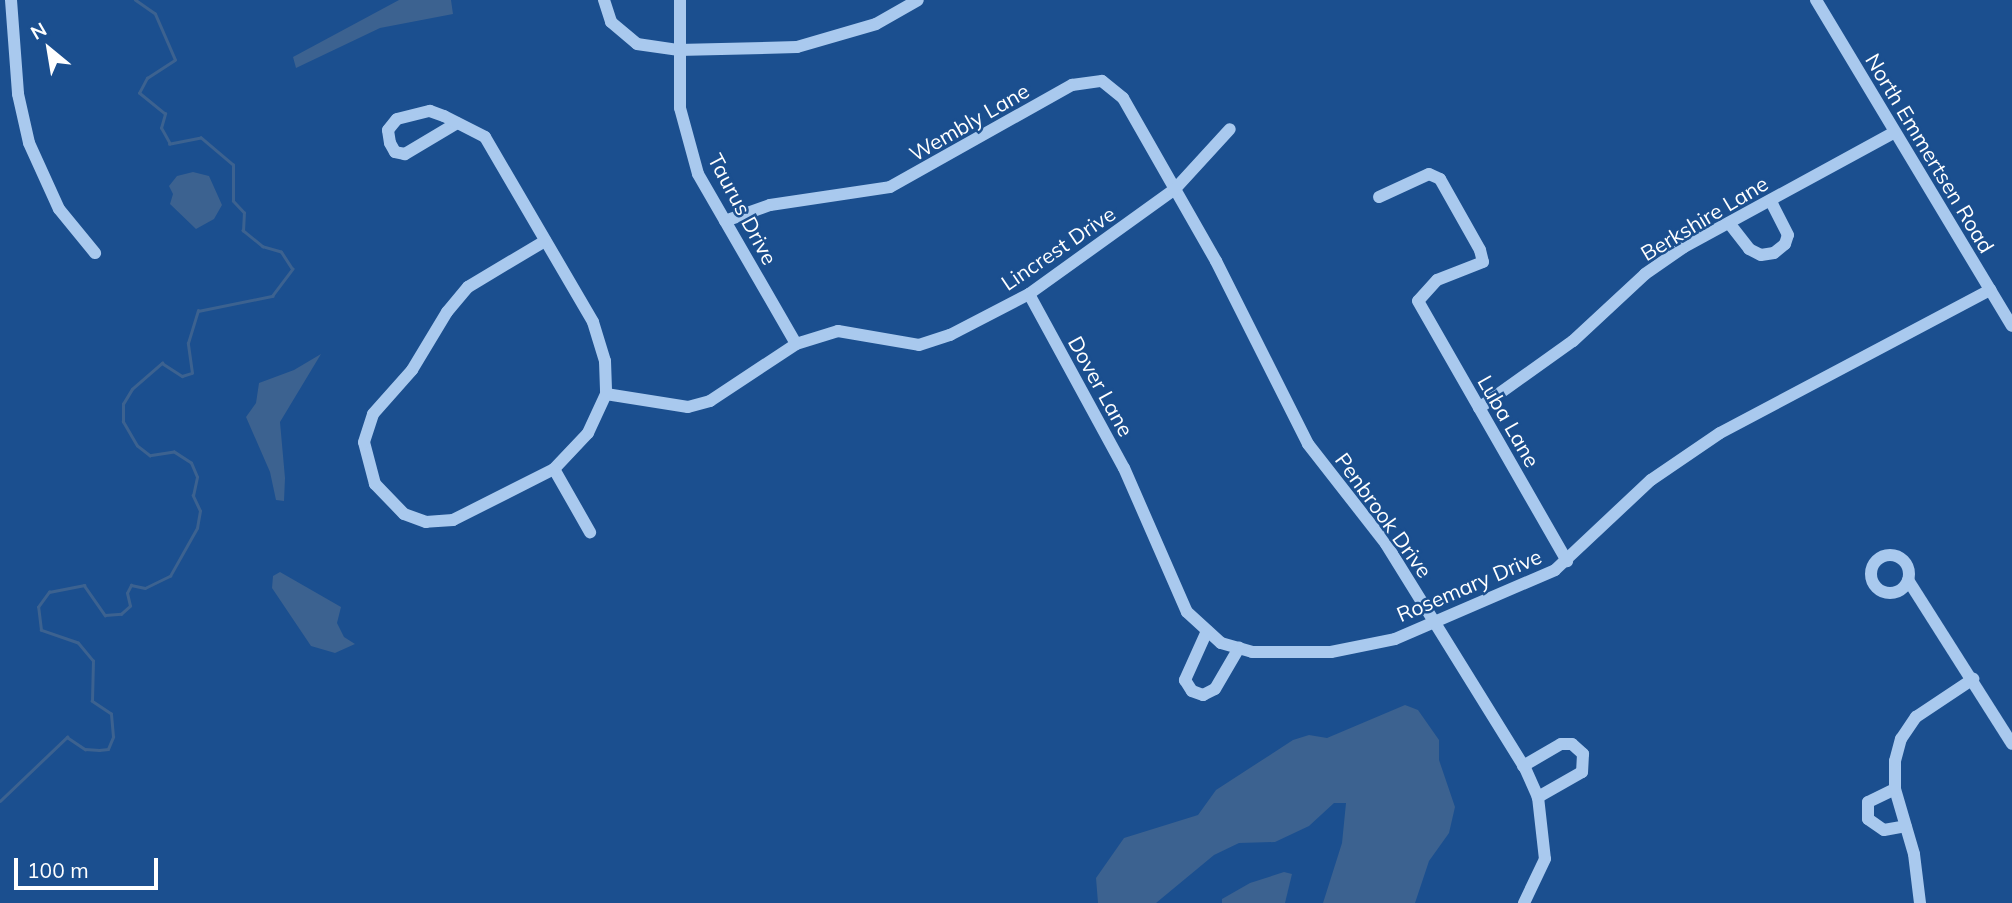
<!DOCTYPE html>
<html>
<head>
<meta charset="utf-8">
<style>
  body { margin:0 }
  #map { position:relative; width:2012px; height:903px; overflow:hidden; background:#1b4f8f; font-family:Mulish,sans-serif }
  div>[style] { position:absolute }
  .water>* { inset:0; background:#3c6290 }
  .stream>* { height:2.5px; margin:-1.25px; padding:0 1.25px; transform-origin:1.25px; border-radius:1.25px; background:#3c6290 }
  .minor>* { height:12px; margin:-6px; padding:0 6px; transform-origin:6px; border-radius:6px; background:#a9c9ee }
  .minor>.ring { margin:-6px; padding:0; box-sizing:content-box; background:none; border:12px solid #a9c9ee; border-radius:50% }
  span { translate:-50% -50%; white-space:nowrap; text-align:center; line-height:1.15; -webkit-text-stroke:5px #1b4f8f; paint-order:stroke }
  .street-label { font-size:21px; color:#fff }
  .north { position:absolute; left:14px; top:14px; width:70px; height:70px; -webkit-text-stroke:5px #1b4f8f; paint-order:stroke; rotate:330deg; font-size:19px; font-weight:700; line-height:28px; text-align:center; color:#fff }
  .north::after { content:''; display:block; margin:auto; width:24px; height:32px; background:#fff; clip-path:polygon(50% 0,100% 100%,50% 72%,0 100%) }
  .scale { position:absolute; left:14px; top:858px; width:144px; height:32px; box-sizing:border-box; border:4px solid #fff; border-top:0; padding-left:9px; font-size:21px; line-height:24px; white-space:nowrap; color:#fff; -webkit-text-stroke:5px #1b4f8f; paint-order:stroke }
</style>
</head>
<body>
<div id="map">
  <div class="water">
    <i style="clip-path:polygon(399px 0,451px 0,453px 14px,380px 28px,296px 68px,293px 57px)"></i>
    <i style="clip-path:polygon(193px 172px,209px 176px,222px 205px,214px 219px,196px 229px,170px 204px,173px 194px,169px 186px,177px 176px)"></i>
    <i style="clip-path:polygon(321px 354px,280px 422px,285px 478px,284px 501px,276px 500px,270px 472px,246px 417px,256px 403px,259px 383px,294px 370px)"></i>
    <i style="clip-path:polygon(280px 572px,341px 607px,337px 623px,344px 637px,355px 644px,335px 653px,311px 646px,272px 588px,273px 576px)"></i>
    <i style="clip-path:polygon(1405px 705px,1418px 710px,1439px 740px,1439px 760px,1455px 807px,1449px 833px,1429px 861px,1415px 903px,1323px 903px,1342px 843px,1346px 803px,1334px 803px,1309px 826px,1275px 842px,1239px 843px,1214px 855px,1156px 903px,1098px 903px,1096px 878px,1124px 838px,1198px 815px,1216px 790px,1293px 740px,1309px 735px,1327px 738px)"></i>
    <i style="clip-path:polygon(1284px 872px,1292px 874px,1285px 903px,1222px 903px,1222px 899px,1250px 883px)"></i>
  </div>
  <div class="stream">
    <i style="left:0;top:801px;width:93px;rotate:-43.7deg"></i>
    <i style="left:67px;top:737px;width:22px;rotate:34deg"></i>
    <i style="left:85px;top:749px;width:14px;rotate:4deg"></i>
    <i style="left:99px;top:750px;width:9px;rotate:-6deg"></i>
    <i style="left:108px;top:749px;width:13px;rotate:-67deg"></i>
    <i style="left:113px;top:737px;width:23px;rotate:-95deg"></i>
    <i style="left:111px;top:714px;width:23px;rotate:-146deg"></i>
    <i style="left:92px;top:701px;width:40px;rotate:-88.6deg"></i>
    <i style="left:93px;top:661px;width:23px;rotate:-130deg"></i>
    <i style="left:78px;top:643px;width:39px;rotate:-161deg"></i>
    <i style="left:41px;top:630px;width:23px;rotate:-97deg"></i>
    <i style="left:38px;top:607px;width:19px;rotate:-54deg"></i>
    <i style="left:49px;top:592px;width:36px;rotate:-11deg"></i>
    <i style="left:84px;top:585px;width:37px;rotate:55deg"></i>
    <i style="left:105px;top:615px;width:16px;rotate:-4deg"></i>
    <i style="left:121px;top:614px;width:12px;rotate:-42deg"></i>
    <i style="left:130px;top:606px;width:13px;rotate:-103deg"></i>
    <i style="left:127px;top:593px;width:9px;rotate:-63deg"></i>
    <i style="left:131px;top:585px;width:14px;rotate:12deg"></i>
    <i style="left:145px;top:588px;width:28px;rotate:-26deg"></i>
    <i style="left:170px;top:576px;width:55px;rotate:-60.6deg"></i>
    <i style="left:197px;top:528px;width:17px;rotate:-80deg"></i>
    <i style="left:200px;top:511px;width:17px;rotate:-115deg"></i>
    <i style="left:193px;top:496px;width:19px;rotate:-78deg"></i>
    <i style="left:197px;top:477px;width:15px;rotate:-113deg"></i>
    <i style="left:191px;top:463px;width:20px;rotate:-147deg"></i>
    <i style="left:174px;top:452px;width:24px;rotate:171deg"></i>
    <i style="left:150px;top:456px;width:16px;rotate:-142deg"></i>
    <i style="left:137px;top:446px;width:28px;rotate:-120deg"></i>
    <i style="left:123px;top:422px;width:18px;rotate:-90deg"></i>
    <i style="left:123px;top:404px;width:17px;rotate:-59deg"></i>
    <i style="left:132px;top:389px;width:40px;rotate:-41deg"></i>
    <i style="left:162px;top:363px;width:24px;rotate:33deg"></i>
    <i style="left:182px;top:376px;width:10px;rotate:-17deg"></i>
    <i style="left:192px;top:373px;width:30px;rotate:-98deg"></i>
    <i style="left:188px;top:343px;width:34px;rotate:-73deg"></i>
    <i style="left:198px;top:311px;width:76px;rotate:-11.5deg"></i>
    <i style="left:272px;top:296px;width:34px;rotate:-53deg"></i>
    <i style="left:292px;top:269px;width:20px;rotate:-123deg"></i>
    <i style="left:281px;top:252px;width:19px;rotate:-164deg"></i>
    <i style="left:263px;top:247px;width:26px;rotate:-141deg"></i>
    <i style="left:243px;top:231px;width:18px;rotate:-87deg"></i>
    <i style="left:244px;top:213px;width:16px;rotate:-133deg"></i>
    <i style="left:233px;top:201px;width:36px;rotate:-90deg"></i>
    <i style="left:233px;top:165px;width:42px;rotate:-139.8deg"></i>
    <i style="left:201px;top:138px;width:32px;rotate:169deg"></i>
    <i style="left:170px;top:144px;width:18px;rotate:-119deg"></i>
    <i style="left:161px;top:128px;width:15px;rotate:-74deg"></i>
    <i style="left:165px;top:114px;width:33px;rotate:-141deg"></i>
    <i style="left:139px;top:93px;width:17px;rotate:-62deg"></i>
    <i style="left:147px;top:78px;width:33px;rotate:-33deg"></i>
    <i style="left:175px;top:60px;width:50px;rotate:-113.5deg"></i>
    <i style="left:155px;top:14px;width:24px;rotate:-145deg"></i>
  </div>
  <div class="minor">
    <i style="left:11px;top:0;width:94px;rotate:85.7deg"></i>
    <i style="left:18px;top:94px;width:50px;rotate:77.3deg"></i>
    <i style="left:29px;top:143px;width:72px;rotate:65.6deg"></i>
    <i style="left:59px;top:209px;width:57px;rotate:50.7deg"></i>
    <i style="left:604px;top:0;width:23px;rotate:72deg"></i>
    <i style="left:611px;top:22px;width:34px;rotate:40deg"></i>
    <i style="left:637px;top:44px;width:41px;rotate:8.3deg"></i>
    <i style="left:678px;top:50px;width:119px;rotate:-1.4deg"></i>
    <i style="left:797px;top:47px;width:82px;rotate:-16.2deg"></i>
    <i style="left:876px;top:24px;width:48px;rotate:-29.7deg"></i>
    <i style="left:680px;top:0;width:108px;rotate:90deg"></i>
    <i style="left:680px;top:108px;width:68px;rotate:74.7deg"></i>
    <i style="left:698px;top:174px;width:196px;rotate:60deg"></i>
    <i style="left:1816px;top:0;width:380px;rotate:59deg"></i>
    <i style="left:457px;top:123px;width:61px;rotate:149.2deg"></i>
    <i style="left:405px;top:154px;width:10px;rotate:-169deg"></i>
    <i style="left:395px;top:152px;width:10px;rotate:-119deg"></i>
    <i style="left:390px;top:143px;width:13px;rotate:-99deg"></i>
    <i style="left:388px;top:130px;width:14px;rotate:-51deg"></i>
    <i style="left:397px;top:119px;width:34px;rotate:-14deg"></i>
    <i style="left:430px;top:111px;width:15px;rotate:20deg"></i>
    <i style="left:444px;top:116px;width:46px;rotate:27.1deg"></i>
    <i style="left:485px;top:137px;width:214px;rotate:59.7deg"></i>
    <i style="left:593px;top:322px;width:41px;rotate:72.9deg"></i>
    <i style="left:605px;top:361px;width:33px;rotate:88deg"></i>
    <i style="left:606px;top:394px;width:43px;rotate:114.8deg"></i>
    <i style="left:588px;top:433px;width:50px;rotate:133.4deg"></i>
    <i style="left:554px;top:469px;width:113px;rotate:153.2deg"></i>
    <i style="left:453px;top:520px;width:27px;rotate:176deg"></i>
    <i style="left:426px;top:522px;width:23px;rotate:-160deg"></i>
    <i style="left:404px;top:514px;width:42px;rotate:-134deg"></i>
    <i style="left:375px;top:484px;width:43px;rotate:-104.7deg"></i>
    <i style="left:364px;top:442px;width:29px;rotate:-72deg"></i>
    <i style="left:373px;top:414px;width:59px;rotate:-48.4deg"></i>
    <i style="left:412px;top:370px;width:68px;rotate:-58.9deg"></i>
    <i style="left:447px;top:312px;width:33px;rotate:-50deg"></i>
    <i style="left:468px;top:287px;width:90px;rotate:-30.9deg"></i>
    <i style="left:1379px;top:197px;width:55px;rotate:-24.7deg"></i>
    <i style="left:1429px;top:174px;width:12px;rotate:24deg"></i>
    <i style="left:1440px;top:179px;width:81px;rotate:60.6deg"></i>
    <i style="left:1480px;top:250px;width:12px;rotate:76deg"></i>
    <i style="left:1483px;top:262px;width:49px;rotate:158.6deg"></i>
    <i style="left:1437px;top:280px;width:28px;rotate:132deg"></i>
    <i style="left:1418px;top:301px;width:300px;rotate:60.2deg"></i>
    <i style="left:725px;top:221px;width:48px;rotate:-19.6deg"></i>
    <i style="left:770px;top:205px;width:121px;rotate:-8.5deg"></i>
    <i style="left:890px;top:187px;width:209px;rotate:-29.3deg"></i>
    <i style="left:1072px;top:85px;width:30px;rotate:-8deg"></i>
    <i style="left:1102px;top:81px;width:27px;rotate:39deg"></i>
    <i style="left:1123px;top:98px;width:188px;rotate:60.3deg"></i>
    <i style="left:1216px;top:261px;width:205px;rotate:63.3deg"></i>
    <i style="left:1308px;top:444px;width:127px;rotate:52deg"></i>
    <i style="left:1386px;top:544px;width:264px;rotate:58.2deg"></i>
    <i style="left:1525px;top:768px;width:32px;rotate:66deg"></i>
    <i style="left:1538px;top:797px;width:62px;rotate:83.6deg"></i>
    <i style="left:1545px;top:859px;width:49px;rotate:115.5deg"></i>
    <i style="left:1729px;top:223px;width:33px;rotate:52deg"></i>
    <i style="left:1749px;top:249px;width:13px;rotate:27deg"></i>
    <i style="left:1761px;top:255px;width:13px;rotate:-9deg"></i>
    <i style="left:1774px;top:253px;width:14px;rotate:-39deg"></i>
    <i style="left:1785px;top:244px;width:9px;rotate:-72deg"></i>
    <i style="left:1788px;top:235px;width:39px;rotate:-117deg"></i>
    <i style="left:1029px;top:294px;width:198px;rotate:61.4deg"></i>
    <i style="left:1124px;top:468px;width:157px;rotate:66.4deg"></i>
    <i style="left:1187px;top:612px;width:46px;rotate:42.4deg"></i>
    <i style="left:1221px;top:643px;width:32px;rotate:16deg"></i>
    <i style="left:1252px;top:652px;width:79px"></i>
    <i style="left:1331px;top:652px;width:65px;rotate:-11.5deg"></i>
    <i style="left:1395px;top:639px;width:174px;rotate:-23.3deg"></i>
    <i style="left:1555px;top:570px;width:132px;rotate:-43.2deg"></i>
    <i style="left:1651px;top:480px;width:83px;rotate:-34.3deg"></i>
    <i style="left:1720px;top:433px;width:306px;rotate:-27.9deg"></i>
    <i style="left:606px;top:394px;width:83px;rotate:9deg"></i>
    <i style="left:688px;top:407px;width:23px;rotate:-15deg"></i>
    <i style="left:710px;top:401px;width:103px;rotate:-33.5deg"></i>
    <i style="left:796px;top:344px;width:44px;rotate:-17.2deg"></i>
    <i style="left:838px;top:331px;width:82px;rotate:9.8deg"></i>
    <i style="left:919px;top:345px;width:33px;rotate:-18deg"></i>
    <i style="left:950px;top:335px;width:89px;rotate:-27.4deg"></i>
    <i style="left:1029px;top:294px;width:180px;rotate:-35.7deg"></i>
    <i style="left:1175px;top:189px;width:81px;rotate:-47.5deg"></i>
    <i style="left:1479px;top:408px;width:115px;rotate:-35.5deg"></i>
    <i style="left:1573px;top:341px;width:98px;rotate:-42.9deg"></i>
    <i style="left:1645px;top:274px;width:47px;rotate:-34.7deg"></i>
    <i style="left:1684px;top:247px;width:240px;rotate:-28.6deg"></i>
    <i style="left:554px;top:469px;width:73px;rotate:60.3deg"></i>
    <i class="ring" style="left:1871px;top:555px;width:26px;height:26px"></i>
    <i style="left:1908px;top:580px;width:194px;rotate:57.6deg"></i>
    <i style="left:1207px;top:631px;width:54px;rotate:114.2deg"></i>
    <i style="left:1185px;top:680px;width:13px;rotate:58deg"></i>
    <i style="left:1192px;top:691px;width:12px;rotate:20deg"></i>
    <i style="left:1203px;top:695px;width:13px;rotate:-27deg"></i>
    <i style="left:1215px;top:689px;width:48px;rotate:-59.7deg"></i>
    <i style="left:1523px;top:766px;width:44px;rotate:-30.1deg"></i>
    <i style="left:1561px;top:744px;width:11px"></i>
    <i style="left:1572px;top:744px;width:15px;rotate:42deg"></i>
    <i style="left:1583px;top:754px;width:18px;rotate:93deg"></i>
    <i style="left:1582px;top:772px;width:51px;rotate:150.4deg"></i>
    <i style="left:1895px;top:789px;width:30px;rotate:154deg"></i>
    <i style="left:1868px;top:802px;width:17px;rotate:90deg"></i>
    <i style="left:1868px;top:819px;width:19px;rotate:35deg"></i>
    <i style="left:1884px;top:830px;width:22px;rotate:-10deg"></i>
    <i style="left:1920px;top:903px;width:49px;rotate:-97deg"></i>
    <i style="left:1914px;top:854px;width:68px;rotate:-106.3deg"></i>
    <i style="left:1895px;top:789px;width:28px;rotate:-90deg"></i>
    <i style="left:1895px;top:761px;width:23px;rotate:-75deg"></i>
    <i style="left:1901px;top:739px;width:27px;rotate:-56deg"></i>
    <i style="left:1916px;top:717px;width:69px;rotate:-33.7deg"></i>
  </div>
  <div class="street-label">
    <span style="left:969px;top:122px;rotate:-30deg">Wembly Lane</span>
    <span style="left:1930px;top:153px;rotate:59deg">North Emmertsen Road</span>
    <span style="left:743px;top:209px;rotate:62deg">Taurus Drive</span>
    <span style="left:1704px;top:218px;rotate:-31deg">Berkshire Lane</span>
    <span style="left:1058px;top:248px;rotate:-34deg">Lincrest Drive</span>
    <span style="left:1101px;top:386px;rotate:61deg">Dover Lane</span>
    <span style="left:1509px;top:421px;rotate:60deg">Luba Lane</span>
    <span style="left:1384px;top:515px;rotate:54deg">Penbrook Drive</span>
    <span style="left:1469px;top:585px;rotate:-23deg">Rosemary Drive</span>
  </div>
  <div class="north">N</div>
  <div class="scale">100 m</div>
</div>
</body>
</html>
